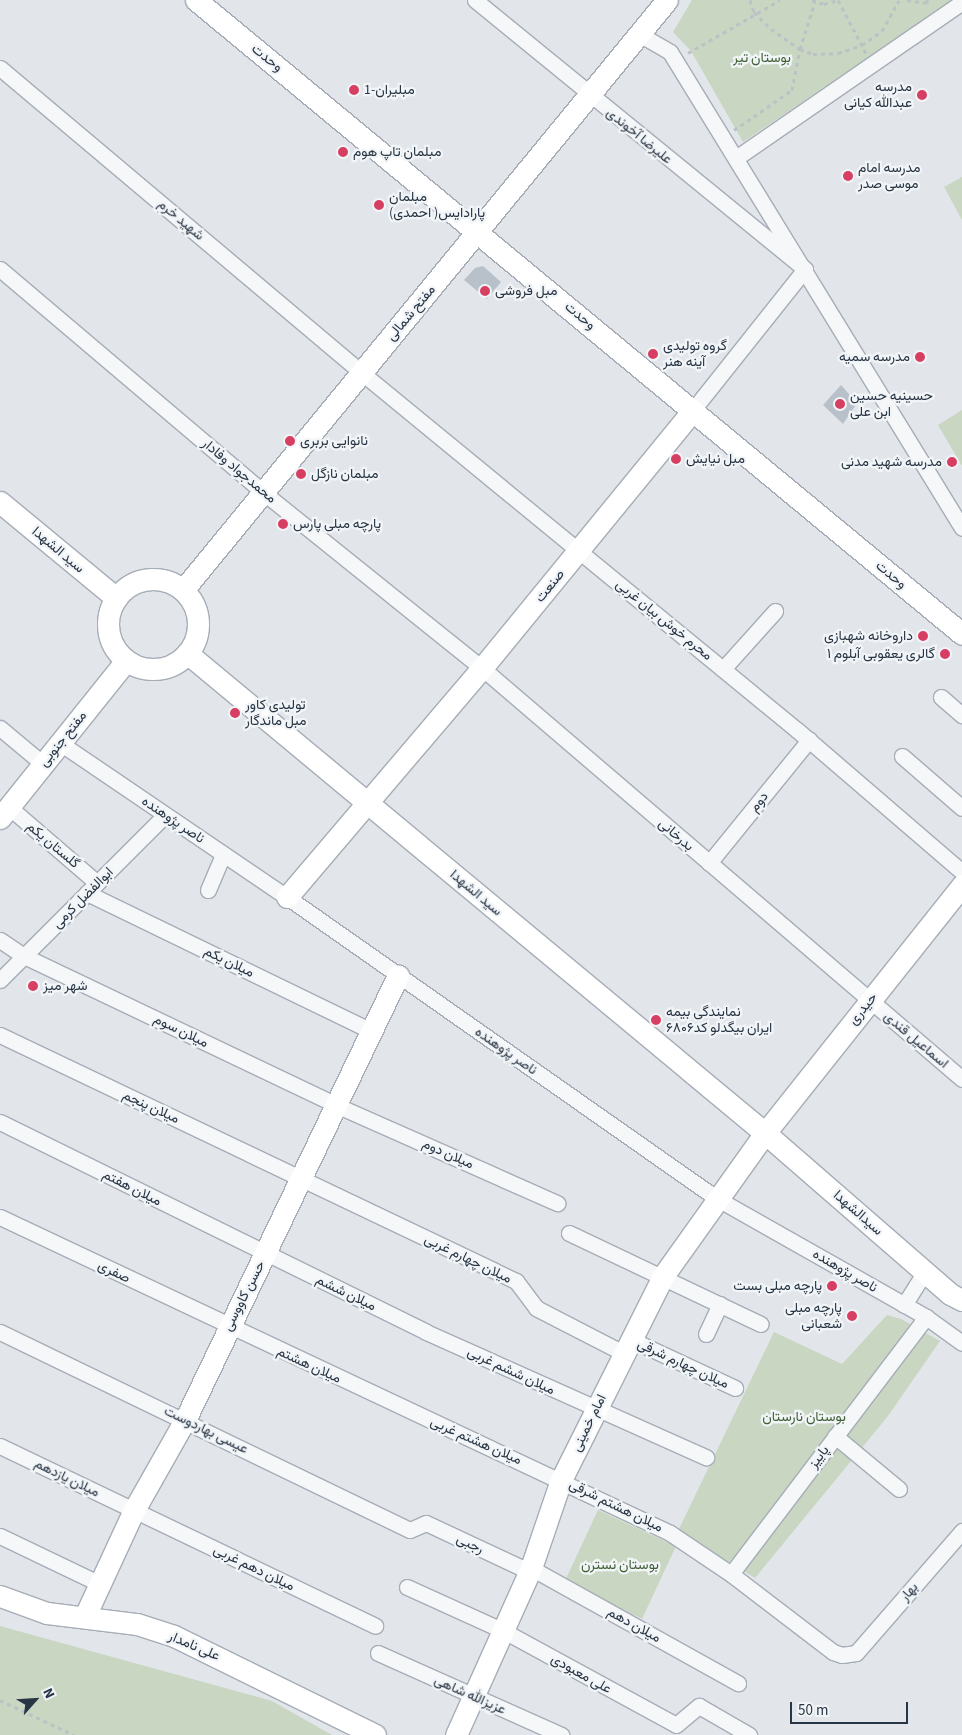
<!DOCTYPE html>
<html>
<head>
<meta charset="utf-8">
<style>
  body { margin:0 }
  #map { position:relative; width:962px; height:1735px; overflow:hidden; background:#e2e6eb; font-family:"Source Sans 3",Vazirmatn,sans-serif }
  div>[style] { position:absolute }
  .green>* { inset:0; background:#c9d6c2; transform-origin:0 0 }
  .building>* { inset:0; background:#b8c0c9 }
  .path>* { height:3px; margin-top:-1.5px; transform-origin:0; background:repeating-linear-gradient(90deg,#bcc1c6 0 4px,transparent 0 8px) }
  .roads { filter:drop-shadow(1px 0 #a6adb6) drop-shadow(-1px 0 #a6adb6) drop-shadow(0 1px #a6adb6) drop-shadow(0 -1px #a6adb6) }
  .street>* { height:15px; margin:-7.5px; padding:0 7.5px; transform-origin:7.5px; border-radius:7.5px; background:#f5f7f9 }
  .secondary>* { height:21px; margin:-10.5px; padding:0 10.5px; transform-origin:10.5px; border-radius:10.5px; background:#fff }
  .secondary>.ring { margin:-10.5px; padding:0; box-sizing:content-box; background:none; border:21px solid #fff; border-radius:50% }
  .dots>* { width:14px; height:14px; translate:-50% -50%; box-sizing:border-box; border:2px solid #f2f5f8; border-radius:50% }
  span { translate:-50% -50%; white-space:nowrap; text-align:center; line-height:1.15; -webkit-text-stroke:4.5px #f2f5f8; paint-order:stroke }
  .street-label { font-size:14px; color:#283544 }
  .park-label { font-size:14px; color:#416135 }
  .poi-label { font-size:14px; color:#283544 }
  .right { translate:-100% -50%; text-align:right }
  .left { translate:0 -50%; text-align:left }
  .north { position:absolute; left:10px; top:1675px; width:50px; height:50px; -webkit-text-stroke:4px #f2f5f8; paint-order:stroke; rotate:64deg; font-size:14px; font-weight:700; line-height:20px; text-align:center; color:#283544 }
  .north::after { content:''; display:block; margin:auto; width:18px; height:22px; background:#283544; clip-path:polygon(50% 0,100% 100%,50% 72%,0 100%) }
  .scale { position:absolute; left:790px; top:1702px; width:118px; height:22px; box-sizing:border-box; border:2px solid #283544; border-top:0; padding-left:6px; font-size:15px; line-height:18px; white-space:nowrap; color:#283544; -webkit-text-stroke:4px #f2f5f8; paint-order:stroke }
</style>
</head>
<body>
<div id="map">
  <div class="green">
    <i style="clip-path:polygon(692px 0,953px 0,743px 142px,691px 51px,673px 32px)"></i>
    <i style="clip-path:polygon(962px 177px,962px 220px,944px 187px)"></i>
    <i style="clip-path:polygon(962px 410px,962px 466px,938px 425px)"></i>
    <i style="clip-path:polygon(887px 1315px,901px 1319px,940px 1341px,888px 1416px,755px 1578px,678px 1531px,774px 1332px,842px 1364px)"></i>
    <i style="left:598px;top:1510px;width:86px;height:80px;rotate:25deg"></i>
    <i style="clip-path:polygon(0 1626px,272px 1701px,332px 1735px,0 1735px)"></i>
  </div>
  <div class="building">
    <i style="clip-path:polygon(483px 266px,501px 282px,487px 299px,464px 280px,475px 268px)"></i>
    <i style="clip-path:polygon(841px 385px,857px 403px,843px 424px,823px 405px)"></i>
  </div>
  <div class="path">
    <i style="left:750px;top:0;width:13px;rotate:72deg"></i>
    <i style="left:754px;top:12px;width:24px;rotate:45deg"></i>
    <i style="left:771px;top:29px;width:35px;rotate:35deg"></i>
    <i style="left:800px;top:49px;width:14px;rotate:21deg"></i>
    <i style="left:813px;top:54px;width:25px;rotate:-2deg"></i>
    <i style="left:838px;top:53px;width:25px;rotate:-18deg"></i>
    <i style="left:862px;top:45px;width:24px;rotate:-35deg"></i>
    <i style="left:882px;top:31px;width:35px;rotate:-61deg"></i>
    <i style="left:812px;top:0;width:13px;rotate:18deg"></i>
    <i style="left:824px;top:4px;width:15px;rotate:-16deg"></i>
    <i style="left:838px;top:0;width:60px;rotate:62.2deg"></i>
    <i style="left:907px;top:0;width:18px;rotate:9deg"></i>
    <i style="left:925px;top:3px;width:5px;rotate:-37deg"></i>
    <i style="left:688px;top:53px;width:106px;rotate:-29.9deg"></i>
    <i style="left:734px;top:130px;width:70px;rotate:-34.6deg"></i>
    <i style="left:792px;top:90px;width:42px;rotate:-79deg"></i>
    <i style="left:800px;top:49px;width:49px;rotate:-72.3deg"></i>
    <i style="left:0;top:1700px;width:82px;rotate:25.3deg"></i>
  </div>
  <div class="roads">
    <div class="street">
      <i style="left:475px;top:0;width:426px;rotate:39.2deg"></i>
      <i style="left:805px;top:269px;width:180px;rotate:128.5deg"></i>
      <i style="left:639px;top:34px;width:36px;rotate:30deg"></i>
      <i style="left:670px;top:52px;width:558px;rotate:58.47deg"></i>
      <i style="left:0;top:68px;width:473px;rotate:40.1deg"></i>
      <i style="left:362px;top:373px;width:563px;rotate:39.38deg"></i>
      <i style="left:797px;top:730px;width:218px;rotate:40.7deg"></i>
      <i style="left:736px;top:158px;width:275px;rotate:-34.6deg"></i>
      <i style="left:0;top:269px;width:346px;rotate:40.3deg"></i>
      <i style="left:264px;top:493px;width:280px;rotate:38.8deg"></i>
      <i style="left:482px;top:668px;width:632px;rotate:40.57deg"></i>
      <i style="left:723px;top:669px;width:78px;rotate:-48.1deg"></i>
      <i style="left:941px;top:697px;width:28px;rotate:41deg"></i>
      <i style="left:0;top:728px;width:56px;rotate:39.9deg"></i>
      <i style="left:60px;top:743px;width:274px;rotate:34.2deg"></i>
      <i style="left:287px;top:897px;width:524px;rotate:35.05deg"></i>
      <i style="left:716px;top:1198px;width:241px;rotate:29.5deg"></i>
      <i style="left:926px;top:1317px;width:44px;rotate:35.8deg"></i>
      <i style="left:902px;top:756px;width:79px;rotate:40.9deg"></i>
      <i style="left:9px;top:807px;width:116px;rotate:40.8deg"></i>
      <i style="left:709px;top:863px;width:159px;rotate:-50.9deg"></i>
      <i style="left:208px;top:890px;width:39px;rotate:-67deg"></i>
      <i style="left:87px;top:893px;width:316px;rotate:25.9deg"></i>
      <i style="left:0;top:940px;width:29px;rotate:34deg"></i>
      <i style="left:24px;top:956px;width:348px;rotate:25.5deg"></i>
      <i style="left:338px;top:1106px;width:240px;rotate:23.9deg"></i>
      <i style="left:0;top:980px;width:233px;rotate:-45deg"></i>
      <i style="left:0;top:1035px;width:572px;rotate:25.49deg"></i>
      <i style="left:516px;top:1281px;width:34px;rotate:53deg"></i>
      <i style="left:536px;top:1308px;width:98px;rotate:27.3deg"></i>
      <i style="left:0;top:1122px;width:475px;rotate:26.2deg"></i>
      <i style="left:426px;top:1332px;width:307px;rotate:24.1deg"></i>
      <i style="left:0;top:1217px;width:741px;rotate:25.25deg"></i>
      <i style="left:670px;top:1533px;width:73px;rotate:33.9deg"></i>
      <i style="left:731px;top:1574px;width:128px;rotate:37.4deg"></i>
      <i style="left:833px;top:1652px;width:9px;rotate:18deg"></i>
      <i style="left:842px;top:1655px;width:14px;rotate:-8deg"></i>
      <i style="left:856px;top:1653px;width:162px;rotate:-49deg"></i>
      <i style="left:569px;top:1233px;width:212px;rotate:25.4deg"></i>
      <i style="left:904px;top:1305px;width:39px;rotate:-58deg"></i>
      <i style="left:0;top:1332px;width:455px;rotate:25.8deg"></i>
      <i style="left:410px;top:1530px;width:17px;rotate:-24deg"></i>
      <i style="left:426px;top:1523px;width:104px;rotate:25.1deg"></i>
      <i style="left:520px;top:1567px;width:11px;rotate:5deg"></i>
      <i style="left:531px;top:1568px;width:237px;rotate:29.1deg"></i>
      <i style="left:706px;top:1334px;width:33px;rotate:-65deg"></i>
      <i style="left:630px;top:1339px;width:116px;rotate:25deg"></i>
      <i style="left:835px;top:1436px;width:83px;rotate:39.6deg"></i>
      <i style="left:0;top:1446px;width:416px;rotate:25.6deg"></i>
      <i style="left:0;top:1536px;width:111px;rotate:25.6deg"></i>
      <i style="left:731px;top:1574px;width:323px;rotate:-52.8deg"></i>
      <i style="left:407px;top:1587px;width:104px;rotate:24.4deg"></i>
      <i style="left:502px;top:1630px;width:198px;rotate:28.6deg"></i>
      <i style="left:676px;top:1725px;width:30px;rotate:-40deg"></i>
      <i style="left:699px;top:1706px;width:58px;rotate:30.1deg"></i>
      <i style="left:378px;top:1653px;width:201px;rotate:24.1deg"></i>
    </div>
    <div class="secondary">
      <i style="left:196px;top:0;width:994px;rotate:39.61deg"></i>
      <i style="left:0;top:502px;width:151px;rotate:39.6deg"></i>
      <i class="ring" style="left:108px;top:579px;width:69px;height:69px"></i>
      <i style="left:183px;top:590px;width:763px;rotate:-50.64deg"></i>
      <i style="left:187px;top:653px;width:751px;rotate:39.71deg"></i>
      <i style="left:765px;top:1133px;width:245px;rotate:41deg"></i>
      <i style="left:950px;top:1294px;width:13px;rotate:27deg"></i>
      <i style="left:0;top:818px;width:201px;rotate:-51.3deg"></i>
      <i style="left:287px;top:897px;width:301px;rotate:-49.6deg"></i>
      <i style="left:482px;top:668px;width:333px;rotate:-50.7deg"></i>
      <i style="left:0;top:1596px;width:50px;rotate:19.9deg"></i>
      <i style="left:47px;top:1613px;width:91px;rotate:7deg"></i>
      <i style="left:137px;top:1624px;width:39px;rotate:18deg"></i>
      <i style="left:174px;top:1636px;width:224px;rotate:26.2deg"></i>
      <i style="left:85px;top:1616px;width:117px;rotate:-65.2deg"></i>
      <i style="left:134px;top:1510px;width:103px;rotate:-60.5deg"></i>
      <i style="left:185px;top:1420px;width:493px;rotate:-64.4deg"></i>
      <i style="left:456px;top:1735px;width:183px;rotate:-65.8deg"></i>
      <i style="left:531px;top:1568px;width:93px;rotate:-71.2deg"></i>
      <i style="left:561px;top:1480px;width:228px;rotate:-63.4deg"></i>
      <i style="left:663px;top:1276px;width:176px;rotate:-54.5deg"></i>
      <i style="left:765px;top:1133px;width:317px;rotate:-51.5deg"></i>
    </div>
  </div>
  <div class="dots">
    <i style="left:354px;top:90px;background:#d73f62"></i>
    <i style="left:922px;top:95px;background:#d73f62"></i>
    <i style="left:343px;top:152px;background:#d73f62"></i>
    <i style="left:848px;top:176px;background:#d73f62"></i>
    <i style="left:379px;top:205px;background:#d73f62"></i>
    <i style="left:485px;top:291px;background:#d73f62"></i>
    <i style="left:653px;top:354px;background:#d73f62"></i>
    <i style="left:920px;top:357px;background:#d73f62"></i>
    <i style="left:840px;top:404px;background:#d73f62"></i>
    <i style="left:290px;top:441px;background:#d73f62"></i>
    <i style="left:676px;top:459px;background:#d73f62"></i>
    <i style="left:952px;top:462px;background:#d73f62"></i>
    <i style="left:301px;top:474px;background:#d73f62"></i>
    <i style="left:283px;top:524px;background:#d73f62"></i>
    <i style="left:923px;top:636px;background:#d73f62"></i>
    <i style="left:945px;top:654px;background:#d73f62"></i>
    <i style="left:235px;top:713px;background:#d73f62"></i>
    <i style="left:33px;top:986px;background:#d73f62"></i>
    <i style="left:656px;top:1020px;background:#d73f62"></i>
    <i style="left:832px;top:1286px;background:#d73f62"></i>
    <i style="left:852px;top:1316px;background:#d73f62"></i>
  </div>
  <div class="street-label">
    <span style="left:267px;top:58px;rotate:39deg">وحدت</span>
    <span style="left:639px;top:136px;rotate:39deg">علیرضا آخوندی</span>
    <span style="left:181px;top:220px;rotate:40deg">شهید خرم</span>
    <span style="left:411px;top:313px;rotate:-50deg">مفتح شمالی</span>
    <span style="left:580px;top:316px;rotate:40deg">وحدت</span>
    <span style="left:239px;top:471px;rotate:40deg">محمدجواد وفادار</span>
    <span style="left:58px;top:550px;rotate:40deg">سید الشهدا</span>
    <span style="left:891px;top:575px;rotate:40deg">وحدت</span>
    <span style="left:550px;top:586px;rotate:-51deg">صنعت</span>
    <span style="left:664px;top:620px;rotate:39deg">محرم خوش بیان غربی</span>
    <span style="left:63px;top:739px;rotate:-51deg">مفتح جنوبی</span>
    <span style="left:759px;top:802px;rotate:-51deg">دوم</span>
    <span style="left:173px;top:820px;rotate:34deg">ناصر پژوهنده</span>
    <span style="left:676px;top:835px;rotate:41deg">بدرخانی</span>
    <span style="left:53px;top:845px;rotate:40deg">گلستان یکم</span>
    <span style="left:476px;top:893px;rotate:40deg">سید الشهدا</span>
    <span style="left:83px;top:898px;rotate:-45deg">ابوالفضل کرمی</span>
    <span style="left:229px;top:962px;rotate:26deg">میلان یکم</span>
    <span style="left:863px;top:1009px;rotate:-51deg">حیدری</span>
    <span style="left:181px;top:1031px;rotate:26deg">میلان سوم</span>
    <span style="left:916px;top:1040px;rotate:40deg">اسماعیل قندی</span>
    <span style="left:506px;top:1051px;rotate:35deg">ناصر پژوهنده</span>
    <span style="left:151px;top:1107px;rotate:25deg">میلان پنجم</span>
    <span style="left:448px;top:1154px;rotate:24deg">میلان دوم</span>
    <span style="left:132px;top:1188px;rotate:27deg">میلان هفتم</span>
    <span style="left:858px;top:1213px;rotate:41deg">سیدالشهدا</span>
    <span style="left:468px;top:1259px;rotate:26deg">میلان چهارم غربی</span>
    <span style="left:845px;top:1271px;rotate:30deg">ناصر پژوهنده</span>
    <span style="left:114px;top:1272px;rotate:26deg">صفری</span>
    <span style="left:346px;top:1293px;rotate:26deg">میلان ششم</span>
    <span style="left:244px;top:1296px;rotate:-63deg">حسن کاووسی</span>
    <span style="left:683px;top:1364px;rotate:25deg">میلان چهارم شرقی</span>
    <span style="left:309px;top:1365px;rotate:25deg">میلان هشتم</span>
    <span style="left:511px;top:1371px;rotate:25deg">میلان ششم غربی</span>
    <span style="left:589px;top:1423px;rotate:-64deg">امام خمینی</span>
    <span style="left:206px;top:1430px;rotate:26deg">عیسی بهاردوست</span>
    <span style="left:476px;top:1441px;rotate:24deg">میلان هشتم غربی</span>
    <span style="left:819px;top:1457px;rotate:-53deg">پاییز</span>
    <span style="left:67px;top:1478px;rotate:26deg">میلان یازدهم</span>
    <span style="left:616px;top:1506px;rotate:26deg">میلان هشتم شرقی</span>
    <span style="left:470px;top:1544px;rotate:25deg">رجبی</span>
    <span style="left:254px;top:1568px;rotate:26deg">میلان دهم غربی</span>
    <span style="left:909px;top:1592px;rotate:-49deg">بهار</span>
    <span style="left:634px;top:1625px;rotate:29deg">میلان دهم</span>
    <span style="left:194px;top:1646px;rotate:23deg">علی نامدار</span>
    <span style="left:581px;top:1674px;rotate:29deg">علی معبودی</span>
    <span style="left:470px;top:1695px;rotate:24deg">عزیزالله شاهی</span>
  </div>
  <div class="park-label">
    <span style="left:762px;top:58px">بوستان تیر</span>
    <span style="left:804px;top:1417px">بوستان نارستان</span>
    <span style="left:620px;top:1565px">بوستان نسترن</span>
  </div>
  <div class="poi-label">
    <span class="right" style="left:912px;top:95px">مدرسه<br>عبدالله کیانی</span>
    <span class="left" style="left:364px;top:90px">مبلیران-1</span>
    <span class="left" style="left:353px;top:152px">مبلمان تاپ هوم</span>
    <span class="left" style="left:858px;top:176px">مدرسه امام<br>موسی صدر</span>
    <span class="left" style="left:389px;top:205px">مبلمان<br>پارادایس( احمدی)</span>
    <span class="left" style="left:495px;top:291px">مبل فروشی</span>
    <span class="left" style="left:663px;top:354px">گروه تولیدی<br>آینه هنر</span>
    <span class="right" style="left:910px;top:357px">مدرسه سمیه</span>
    <span class="left" style="left:850px;top:404px">حسینیه حسین<br>ابن علی</span>
    <span class="left" style="left:300px;top:441px">نانوایی بربری</span>
    <span class="left" style="left:686px;top:459px">مبل نیایش</span>
    <span class="right" style="left:942px;top:462px">مدرسه شهید مدنی</span>
    <span class="left" style="left:311px;top:474px">مبلمان نازگل</span>
    <span class="left" style="left:293px;top:524px">پارچه مبلی پارس</span>
    <span class="right" style="left:913px;top:636px">داروخانه شهبازی</span>
    <span class="right" style="left:935px;top:654px">گالری یعقوبی آبلوم ۱</span>
    <span class="left" style="left:245px;top:713px">تولیدی کاور<br>مبل ماندگار</span>
    <span class="left" style="left:43px;top:986px">شهر میز</span>
    <span class="left" style="left:666px;top:1020px">نمایندگی بیمه<br>ایران بیگدلو کد۶۸۰۶</span>
    <span class="right" style="left:822px;top:1286px">پارچه مبلی بست</span>
    <span class="right" style="left:842px;top:1316px">پارچه مبلی<br>شعبانی</span>
  </div>
  <div class="north">N</div>
  <div class="scale">50 m</div>
</div>
</body>
</html>
